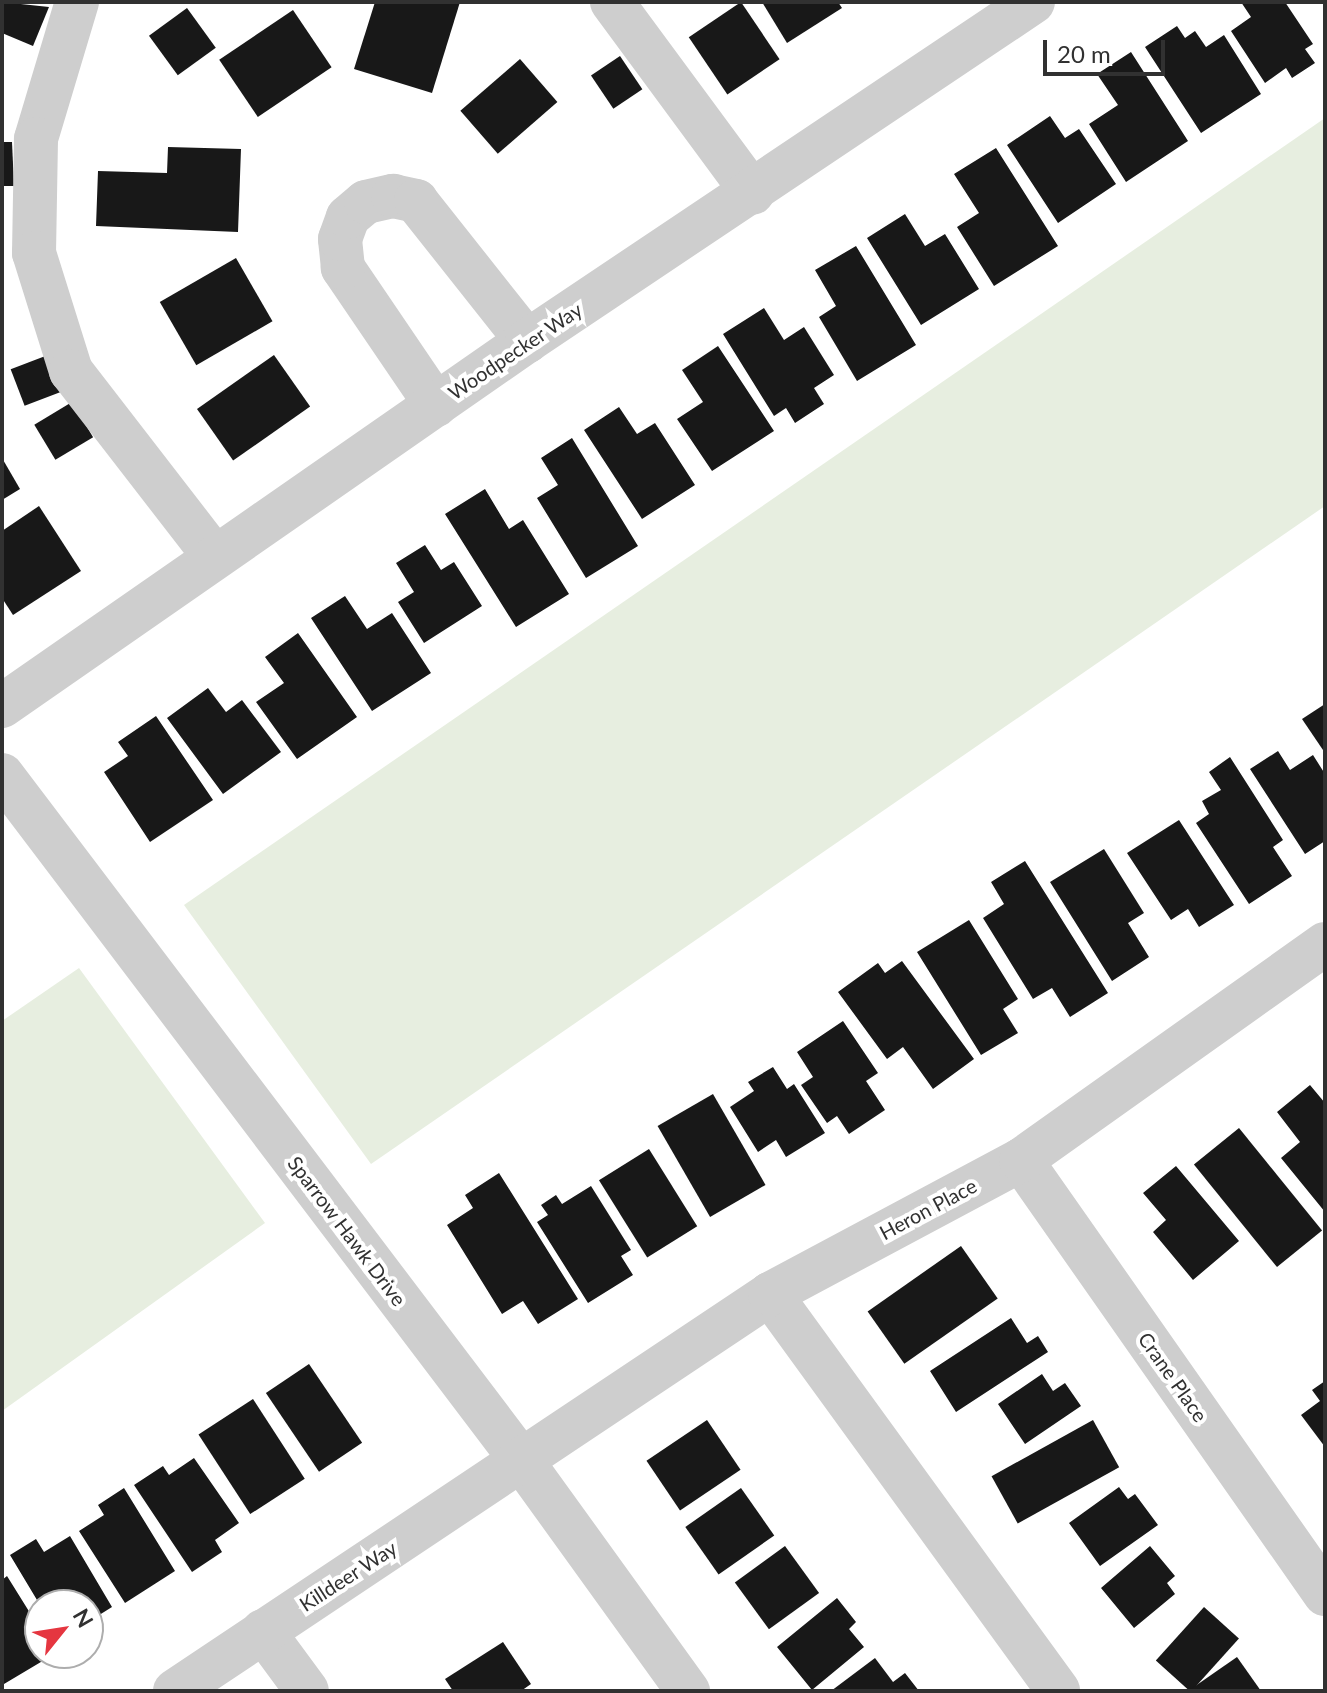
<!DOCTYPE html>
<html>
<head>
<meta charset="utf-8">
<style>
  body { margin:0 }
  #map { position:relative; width:1327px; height:1693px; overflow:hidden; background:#fff; font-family:Lato,sans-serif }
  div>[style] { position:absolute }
  .green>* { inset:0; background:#e7eee0 }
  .building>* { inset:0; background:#181818; transform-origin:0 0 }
  .minor>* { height:44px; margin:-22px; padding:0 22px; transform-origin:22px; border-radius:22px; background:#cecece }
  span { translate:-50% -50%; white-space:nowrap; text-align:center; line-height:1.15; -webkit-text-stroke:8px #fff; paint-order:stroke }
  .street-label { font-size:20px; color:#313131 }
  .frame { position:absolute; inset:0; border:4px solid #313131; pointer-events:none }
  .north { position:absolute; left:24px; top:1589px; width:80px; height:80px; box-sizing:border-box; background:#fff; border:2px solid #adadad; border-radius:50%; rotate:60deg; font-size:22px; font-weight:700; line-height:32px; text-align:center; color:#313131 }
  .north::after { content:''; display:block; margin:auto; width:28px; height:36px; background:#e53640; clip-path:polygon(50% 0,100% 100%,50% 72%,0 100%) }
  .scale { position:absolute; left:1043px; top:40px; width:122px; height:36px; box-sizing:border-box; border:4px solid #313131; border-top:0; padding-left:10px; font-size:24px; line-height:28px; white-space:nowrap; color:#313131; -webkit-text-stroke:6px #fff; paint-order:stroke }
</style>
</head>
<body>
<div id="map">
  <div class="green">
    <i style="clip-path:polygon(1325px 118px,1325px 506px,371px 1164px,184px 905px)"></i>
    <i style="clip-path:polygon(79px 968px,265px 1223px,2px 1411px,2px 1021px)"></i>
  </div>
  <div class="building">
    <i style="clip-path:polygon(2px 2px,49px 7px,33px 46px,2px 33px)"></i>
    <i style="clip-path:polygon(375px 2px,460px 2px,432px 93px,354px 69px)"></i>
    <i style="left:741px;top:2px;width:69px;height:63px;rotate:56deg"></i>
    <i style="clip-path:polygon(762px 2px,838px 2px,842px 8px,787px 43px)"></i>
    <i style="clip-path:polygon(1241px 2px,1285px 2px,1313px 44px,1305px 49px,1315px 63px,1292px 78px,1286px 68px,1265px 83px,1231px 31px,1251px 17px)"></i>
    <i style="left:187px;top:8px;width:49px;height:47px;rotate:54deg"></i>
    <i style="left:293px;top:10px;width:69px;height:89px;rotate:56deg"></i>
    <i style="clip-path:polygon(1177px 26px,1185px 38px,1195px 31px,1206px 47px,1224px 35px,1261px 94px,1201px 133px,1145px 47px)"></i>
    <i style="clip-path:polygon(1131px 52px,1188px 141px,1126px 182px,1089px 124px,1118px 105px,1097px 74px)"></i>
    <i style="left:620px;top:56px;width:40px;height:35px;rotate:56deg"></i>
    <i style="left:520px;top:59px;width:57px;height:79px;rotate:49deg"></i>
    <i style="clip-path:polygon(1050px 116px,1065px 138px,1079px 129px,1116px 184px,1058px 223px,1007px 145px)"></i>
    <i style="clip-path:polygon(2px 142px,12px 142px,14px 186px,2px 186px)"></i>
    <i style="clip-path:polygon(168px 147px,241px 149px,238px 232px,96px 226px,98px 171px,167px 173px)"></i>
    <i style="clip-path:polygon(996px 148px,1058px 246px,994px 286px,957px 227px,979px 213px,954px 174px)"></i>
    <i style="clip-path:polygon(905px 214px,925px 246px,945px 234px,979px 289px,921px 325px,867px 238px)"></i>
    <i style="clip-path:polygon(856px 246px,916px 345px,857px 381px,819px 317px,836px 306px,815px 270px)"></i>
    <i style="left:236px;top:258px;width:73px;height:88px;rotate:60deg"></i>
    <i style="clip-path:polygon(764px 308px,784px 340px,804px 327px,834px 375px,814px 388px,824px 404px,795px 423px,786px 408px,774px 416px,723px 334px)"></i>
    <i style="clip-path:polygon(718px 346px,774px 431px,712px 471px,677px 419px,703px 402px,682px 370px)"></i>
    <i style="left:48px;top:355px;width:39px;height:40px;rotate:69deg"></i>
    <i style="left:274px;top:355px;width:63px;height:94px;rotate:55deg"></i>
    <i style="left:72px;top:402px;width:41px;height:44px;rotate:59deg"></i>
    <i style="clip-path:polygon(619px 407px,637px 434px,655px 423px,695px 485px,642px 519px,584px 430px)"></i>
    <i style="clip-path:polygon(572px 438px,638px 546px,586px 578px,537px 498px,558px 485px,541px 458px)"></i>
    <i style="clip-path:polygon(2px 458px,20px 489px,2px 500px)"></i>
    <i style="clip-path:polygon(485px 489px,509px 529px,523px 520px,569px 594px,516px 627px,445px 514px)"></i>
    <i style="clip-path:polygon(39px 506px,81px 571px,13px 615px,2px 598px,2px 531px)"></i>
    <i style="clip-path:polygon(425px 545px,441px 570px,454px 562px,482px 606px,424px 643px,398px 602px,414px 592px,396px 563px)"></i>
    <i style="clip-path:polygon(345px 596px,367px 629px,392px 613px,431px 673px,372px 711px,311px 618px)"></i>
    <i style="clip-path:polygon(298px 633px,357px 717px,297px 759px,256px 702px,284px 683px,265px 657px)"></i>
    <i style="clip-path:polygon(208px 688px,226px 712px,242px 700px,281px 752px,223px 794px,167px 718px)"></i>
    <i style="clip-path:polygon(1325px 704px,1325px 753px,1302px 719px)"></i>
    <i style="clip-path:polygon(156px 716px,213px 800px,150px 842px,104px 772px,128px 756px,118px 742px)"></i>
    <i style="clip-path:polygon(1278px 751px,1290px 770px,1313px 755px,1325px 774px,1325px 841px,1305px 854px,1250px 769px)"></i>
    <i style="clip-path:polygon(1230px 757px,1283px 840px,1273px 847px,1292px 876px,1249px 904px,1196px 823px,1209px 814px,1202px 801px,1221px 790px,1209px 772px)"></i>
    <i style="clip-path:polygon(1179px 820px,1234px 905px,1199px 927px,1188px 909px,1171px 920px,1127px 853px)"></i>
    <i style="clip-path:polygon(1104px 849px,1144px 913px,1128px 923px,1149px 957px,1112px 981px,1050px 882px)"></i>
    <i style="clip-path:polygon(1025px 861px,1108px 993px,1070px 1017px,1052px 988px,1033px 999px,983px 918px,1004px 904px,991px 882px)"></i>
    <i style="clip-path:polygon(969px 920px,1018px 999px,1003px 1009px,1018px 1033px,981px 1055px,917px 952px)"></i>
    <i style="clip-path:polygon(902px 961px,974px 1059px,933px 1089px,903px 1047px,887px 1059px,838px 992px,878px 963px,885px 973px)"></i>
    <i style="clip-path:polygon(843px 1021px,878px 1073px,866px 1081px,885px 1110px,849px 1134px,837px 1116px,827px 1123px,801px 1085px,813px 1077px,797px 1052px)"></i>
    <i style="clip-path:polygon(773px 1067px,787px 1089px,794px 1084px,825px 1133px,786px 1157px,776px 1140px,758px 1152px,730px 1107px,754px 1091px,748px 1082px)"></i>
    <i style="clip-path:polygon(1310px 1085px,1325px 1103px,1325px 1212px,1281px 1158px,1300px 1142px,1277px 1112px)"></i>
    <i style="left:713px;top:1094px;width:105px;height:64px;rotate:60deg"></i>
    <i style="left:1239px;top:1128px;width:132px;height:58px;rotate:51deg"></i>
    <i style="left:649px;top:1149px;width:91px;height:59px;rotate:58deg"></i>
    <i style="clip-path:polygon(1176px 1166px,1239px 1241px,1193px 1280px,1153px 1232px,1166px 1220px,1143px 1193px)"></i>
    <i style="clip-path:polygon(499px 1173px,578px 1299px,538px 1324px,523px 1301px,502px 1314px,447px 1225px,473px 1208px,465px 1195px)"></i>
    <i style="clip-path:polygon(591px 1186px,631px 1250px,621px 1256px,633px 1275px,588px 1303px,537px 1222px,548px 1215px,541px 1205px,556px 1195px,562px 1204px)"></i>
    <i style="left:961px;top:1246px;width:64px;height:114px;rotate:55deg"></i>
    <i style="clip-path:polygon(1011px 1318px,1027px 1343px,1038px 1336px,1048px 1352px,956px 1412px,930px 1371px)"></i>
    <i style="left:309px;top:1364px;width:95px;height:52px;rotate:56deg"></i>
    <i style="clip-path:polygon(1042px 1374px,1053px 1391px,1065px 1383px,1081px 1406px,1025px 1444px,998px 1404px)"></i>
    <i style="clip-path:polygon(1325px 1381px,1325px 1447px,1301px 1415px,1320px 1401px,1312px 1390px)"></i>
    <i style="left:253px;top:1399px;width:95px;height:65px;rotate:57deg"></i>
    <i style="left:707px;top:1420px;width:60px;height:73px;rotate:56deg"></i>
    <i style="left:1093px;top:1420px;width:54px;height:116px;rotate:61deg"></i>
    <i style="clip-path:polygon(194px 1458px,239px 1523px,215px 1540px,222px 1552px,192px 1572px,134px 1485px,163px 1466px,169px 1475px)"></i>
    <i style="clip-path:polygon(1119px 1487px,1128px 1499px,1135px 1494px,1158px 1525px,1100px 1566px,1069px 1523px)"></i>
    <i style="clip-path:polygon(124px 1488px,175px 1571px,125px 1603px,79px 1531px,104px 1515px,98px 1505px)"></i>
    <i style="left:741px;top:1488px;width:58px;height:68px;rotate:55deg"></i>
    <i style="clip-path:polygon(70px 1536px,112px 1607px,88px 1622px,88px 1605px,40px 1605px,10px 1555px,36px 1539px,44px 1552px)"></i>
    <i style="left:785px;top:1546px;width:58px;height:62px;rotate:54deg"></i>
    <i style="clip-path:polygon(1150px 1546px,1175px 1576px,1167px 1583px,1175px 1594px,1134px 1628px,1101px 1588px)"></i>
    <i style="clip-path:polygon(7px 1576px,40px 1629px,40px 1653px,56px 1653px,4px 1684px,2px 1580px)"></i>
    <i style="clip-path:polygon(837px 1598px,856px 1622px,849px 1629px,864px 1647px,812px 1690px,777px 1647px)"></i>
    <i style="left:1204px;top:1607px;width:47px;height:72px;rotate:42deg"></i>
    <i style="clip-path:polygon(503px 1642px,531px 1684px,521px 1691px,453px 1691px,445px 1679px)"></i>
    <i style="clip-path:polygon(1237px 1657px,1261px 1691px,1188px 1691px)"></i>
    <i style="clip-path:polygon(875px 1658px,893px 1682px,905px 1673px,919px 1691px,831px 1691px)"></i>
  </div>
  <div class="minor">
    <i style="left:77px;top:2px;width:143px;rotate:106.7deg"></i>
    <i style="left:36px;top:139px;width:114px;rotate:91deg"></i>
    <i style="left:34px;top:253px;width:124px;rotate:72.6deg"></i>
    <i style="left:71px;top:371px;width:234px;rotate:52.3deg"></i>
    <i style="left:612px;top:2px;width:237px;rotate:53.6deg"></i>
    <i style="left:436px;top:405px;width:166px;rotate:-124.2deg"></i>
    <i style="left:343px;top:268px;width:29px;rotate:-96deg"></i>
    <i style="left:340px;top:239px;width:23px;rotate:-70deg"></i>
    <i style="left:348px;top:217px;width:23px;rotate:-40deg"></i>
    <i style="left:366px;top:202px;width:28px;rotate:-13deg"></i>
    <i style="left:393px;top:196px;width:24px;rotate:12deg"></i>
    <i style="left:416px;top:201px;width:179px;rotate:51.6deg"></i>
    <i style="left:2px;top:706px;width:639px;rotate:-34.81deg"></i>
    <i style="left:527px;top:341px;width:609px;rotate:-33.82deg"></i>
    <i style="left:2px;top:775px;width:861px;rotate:52.84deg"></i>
    <i style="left:522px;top:1461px;width:284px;rotate:54.2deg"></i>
    <i style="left:1021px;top:1160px;width:530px;rotate:54.99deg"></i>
    <i style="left:770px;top:1294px;width:490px;rotate:54deg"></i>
    <i style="left:263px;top:1631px;width:74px;rotate:53.7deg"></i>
    <i style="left:175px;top:1691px;width:715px;rotate:-33.71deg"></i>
    <i style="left:770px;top:1294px;width:285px;rotate:-28.1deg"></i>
    <i style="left:1021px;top:1160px;width:373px;rotate:-35.4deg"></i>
  </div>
  <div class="street-label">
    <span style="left:515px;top:351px;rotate:-34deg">Woodpecker Way</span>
    <span style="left:928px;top:1209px;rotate:-28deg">Heron Place</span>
    <span style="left:347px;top:1231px;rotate:53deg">Sparrow Hawk Drive</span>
    <span style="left:1173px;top:1377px;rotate:55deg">Crane Place</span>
    <span style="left:348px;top:1576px;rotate:-33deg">Killdeer Way</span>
  </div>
  <div class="frame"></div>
  <div class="north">N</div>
  <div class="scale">20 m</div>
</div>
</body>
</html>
